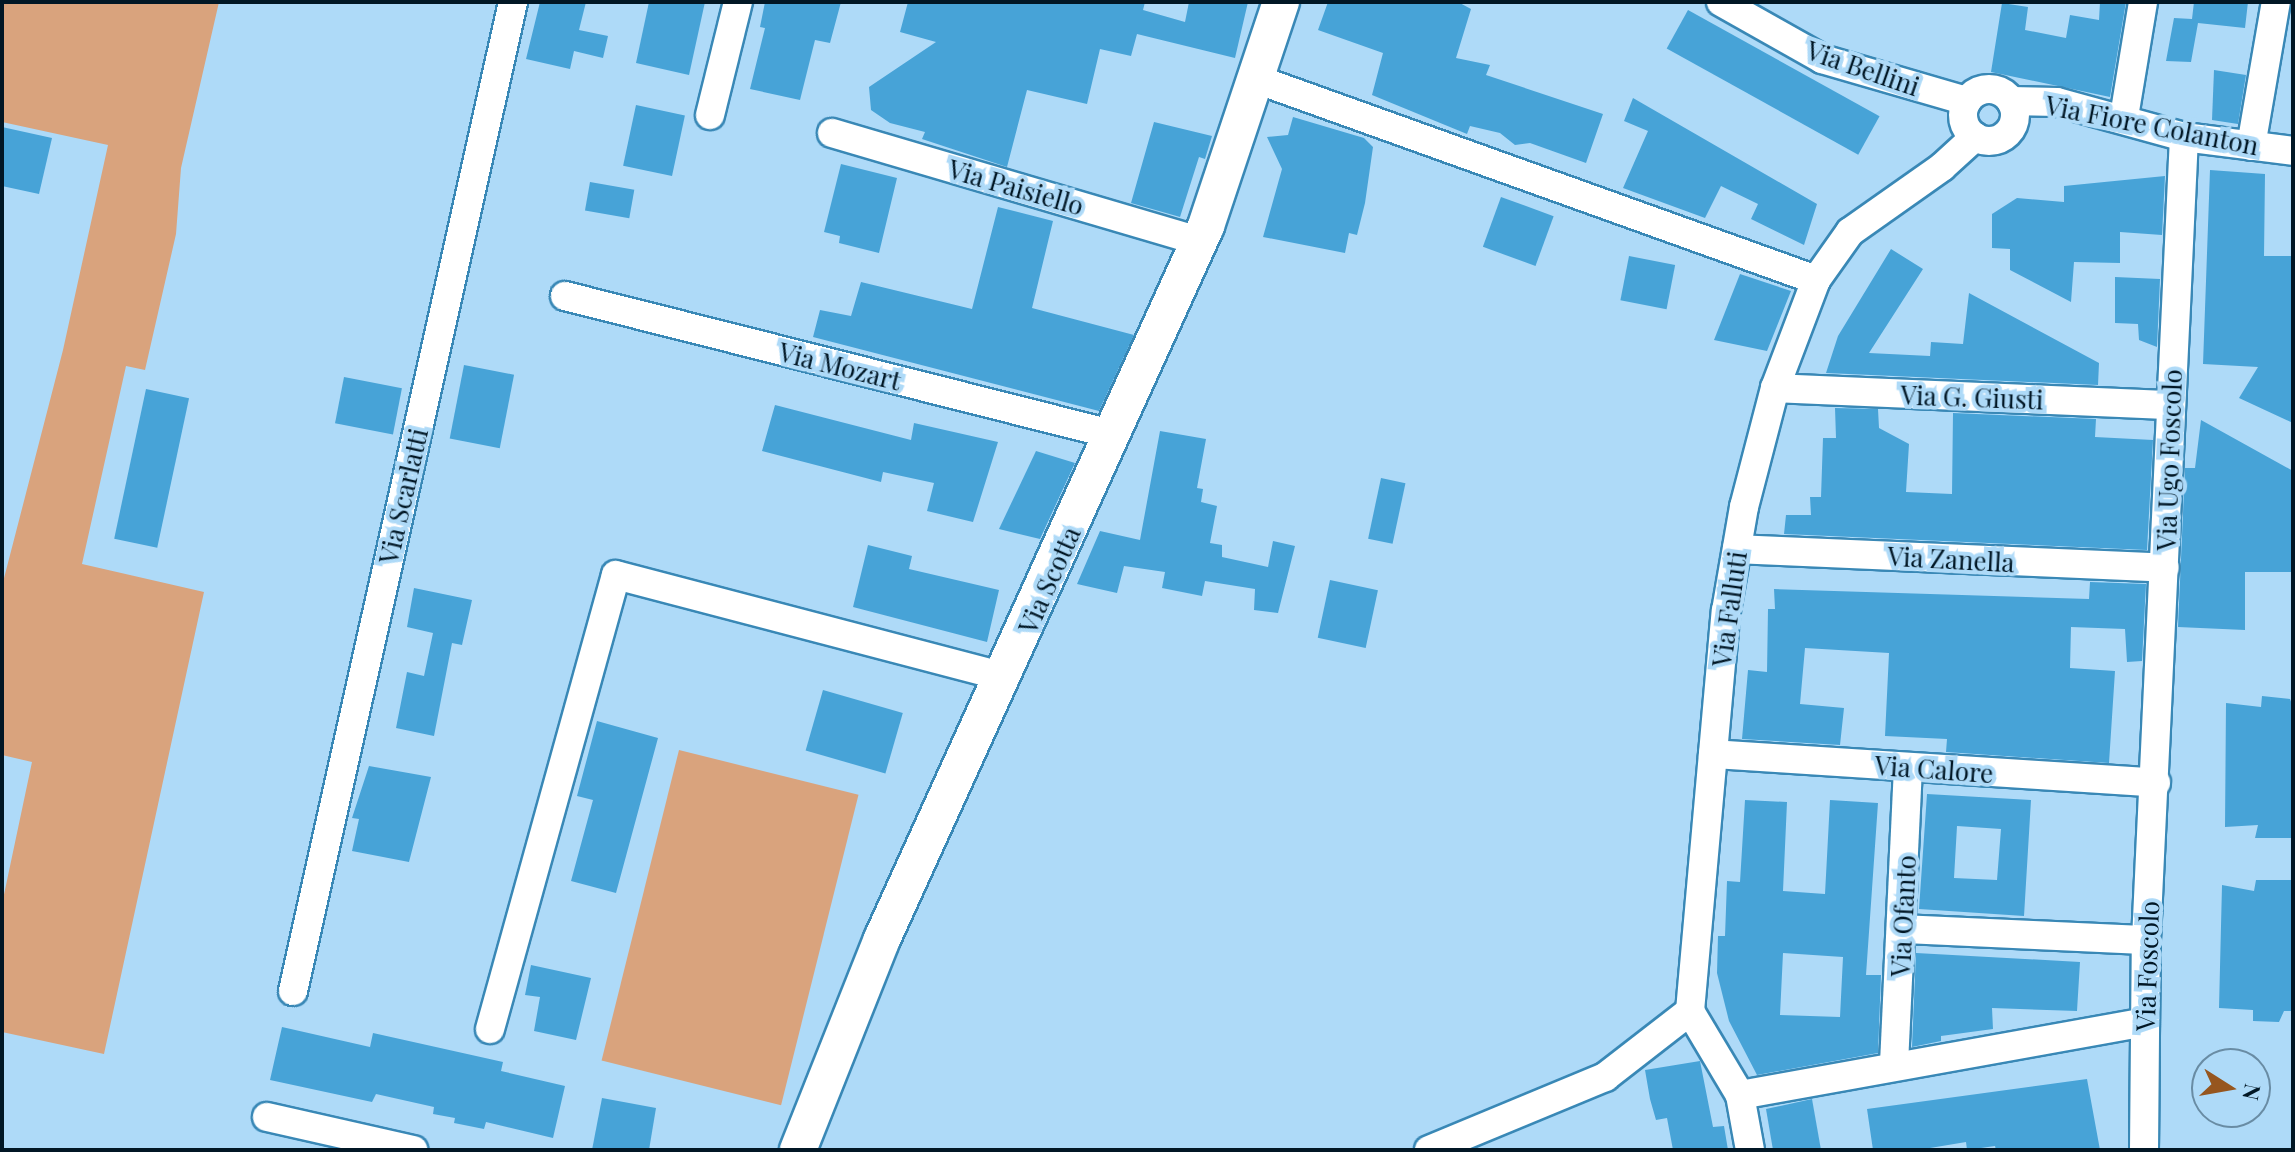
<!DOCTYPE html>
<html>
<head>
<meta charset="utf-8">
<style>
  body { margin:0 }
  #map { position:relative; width:2295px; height:1152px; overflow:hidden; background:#aedaf8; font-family:"Playfair Display",serif }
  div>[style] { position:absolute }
  .green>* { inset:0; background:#d9a37d; transform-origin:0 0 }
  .building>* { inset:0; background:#47a3d7; transform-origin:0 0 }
  .roads { filter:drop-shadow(2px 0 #3988b6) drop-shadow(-2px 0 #3988b6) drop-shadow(0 2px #3988b6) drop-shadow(0 -2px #3988b6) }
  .minor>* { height:28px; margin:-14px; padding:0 14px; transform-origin:14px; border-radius:14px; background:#fff }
  .minor>.ring { margin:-14px; padding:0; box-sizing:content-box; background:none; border:28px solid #fff; border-radius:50% }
  .tertiary>* { height:36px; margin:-18px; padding:0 18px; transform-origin:18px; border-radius:18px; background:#fff }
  span { translate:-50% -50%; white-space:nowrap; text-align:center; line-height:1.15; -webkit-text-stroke:8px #aedaf8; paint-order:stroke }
  .street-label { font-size:26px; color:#011725 }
  .frame { position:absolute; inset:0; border:4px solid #011725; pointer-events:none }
  .north { position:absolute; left:2191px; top:1048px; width:80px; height:80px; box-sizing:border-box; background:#aedaf8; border:2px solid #698ca4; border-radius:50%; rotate:101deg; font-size:22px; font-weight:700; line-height:32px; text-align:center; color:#011725 }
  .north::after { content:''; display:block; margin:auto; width:28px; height:36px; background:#96561f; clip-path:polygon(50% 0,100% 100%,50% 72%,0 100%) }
</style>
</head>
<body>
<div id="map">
  <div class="green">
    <i style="clip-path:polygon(2px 2px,219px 2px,181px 168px,176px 234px,145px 370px,126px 366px,82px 564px,204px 592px,104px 1054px,2px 1032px,2px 904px,32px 762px,2px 755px,2px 586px,63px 350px,108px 145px,2px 122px)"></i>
    <i style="left:679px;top:750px;width:185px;height:320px;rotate:14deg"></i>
  </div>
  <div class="building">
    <i style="clip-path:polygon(540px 2px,586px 2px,579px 30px,608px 36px,603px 58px,574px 51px,570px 69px,526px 59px)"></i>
    <i style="clip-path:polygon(649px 2px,705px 2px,689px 75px,636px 63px)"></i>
    <i style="clip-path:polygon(765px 2px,841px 2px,830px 43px,815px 40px,800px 100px,750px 89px,765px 28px,760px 27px)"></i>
    <i style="clip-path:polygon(908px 2px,1145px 2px,1143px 10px,1185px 22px,1189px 2px,1248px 2px,1235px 58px,1137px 34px,1131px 56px,1100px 49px,1087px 104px,1027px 90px,1007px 167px,922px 139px,925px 132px,890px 123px,871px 110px,869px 87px,936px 42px,900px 32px)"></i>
    <i style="clip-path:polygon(1328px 2px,1458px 2px,1471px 9px,1456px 58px,1490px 65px,1486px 75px,1603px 114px,1586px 163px,1530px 143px,1515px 145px,1500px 133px,1470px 126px,1467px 134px,1372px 95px,1383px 53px,1318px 30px)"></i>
    <i style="clip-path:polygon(2100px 2px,2126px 2px,2110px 97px,1991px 72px,2002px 3px,2028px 7px,2025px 30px,2066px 38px,2070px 15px,2099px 20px)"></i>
    <i style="clip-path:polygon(2194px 2px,2248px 2px,2245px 28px,2198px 23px,2191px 62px,2166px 61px,2174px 18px,2192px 19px)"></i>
    <i style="left:1688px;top:10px;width:219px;height:44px;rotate:29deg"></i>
    <i style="clip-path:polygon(2214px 70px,2246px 75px,2238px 124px,2212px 120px)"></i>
    <i style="clip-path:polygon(1633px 98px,1817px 204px,1804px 245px,1751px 219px,1758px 204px,1721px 186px,1705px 218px,1623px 188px,1648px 131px,1624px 121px)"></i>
    <i style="left:636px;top:105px;width:50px;height:62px;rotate:12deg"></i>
    <i style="clip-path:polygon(1293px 117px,1364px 138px,1373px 147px,1365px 203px,1357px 235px,1349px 233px,1345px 253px,1263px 237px,1282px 169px,1267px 137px,1288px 135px)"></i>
    <i style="clip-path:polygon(1154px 122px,1212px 136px,1205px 159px,1199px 157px,1180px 217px,1131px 203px)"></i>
    <i style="clip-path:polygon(2px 127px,52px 138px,39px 194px,2px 186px)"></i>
    <i style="clip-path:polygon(841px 164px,897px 178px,879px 253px,839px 243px,840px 236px,824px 232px)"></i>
    <i style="clip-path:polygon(2210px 170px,2265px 174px,2264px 256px,2293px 256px,2293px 423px,2239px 398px,2258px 367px,2203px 364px)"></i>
    <i style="clip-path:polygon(2165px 176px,2162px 235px,2120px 232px,2120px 263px,2074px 262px,2071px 302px,2010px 270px,2010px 249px,1992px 248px,1992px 214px,2017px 198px,2064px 202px,2064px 186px)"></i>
    <i style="left:590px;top:182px;width:45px;height:29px;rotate:10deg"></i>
    <i style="left:1501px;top:197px;width:56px;height:53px;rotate:20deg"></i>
    <i style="clip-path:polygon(998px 207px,1053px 221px,1032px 308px,1134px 335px,1099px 411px,813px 337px,820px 310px,851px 316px,861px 282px,972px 309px)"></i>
    <i style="clip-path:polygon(1891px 249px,1923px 269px,1869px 353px,1930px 356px,1931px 342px,1963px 344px,1969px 293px,2099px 363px,2098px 385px,1826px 373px,1838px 336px)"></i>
    <i style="left:1629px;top:256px;width:47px;height:45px;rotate:11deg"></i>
    <i style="clip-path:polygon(1740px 274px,1791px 291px,1767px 351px,1714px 340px)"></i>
    <i style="clip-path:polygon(2115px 277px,2160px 279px,2157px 347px,2139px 340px,2138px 324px,2115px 323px)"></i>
    <i style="left:464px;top:365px;width:51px;height:75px;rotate:11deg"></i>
    <i style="left:344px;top:377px;width:59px;height:47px;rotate:11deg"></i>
    <i style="left:146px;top:389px;width:44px;height:153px;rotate:12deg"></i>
    <i style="clip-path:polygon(775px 405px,911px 440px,914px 423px,998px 442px,973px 522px,927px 511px,934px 483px,883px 472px,881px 482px,762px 451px)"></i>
    <i style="clip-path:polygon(1835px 408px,1878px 409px,1879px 428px,1909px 444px,1906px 492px,1952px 494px,1953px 413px,2096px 419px,2095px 437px,2153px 440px,2147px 550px,1784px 534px,1786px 515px,1811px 515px,1810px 497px,1821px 497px,1823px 438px,1836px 438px)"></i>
    <i style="clip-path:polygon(2201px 420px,2293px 471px,2293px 572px,2245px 572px,2245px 630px,2178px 627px,2185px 468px,2195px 468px)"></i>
    <i style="clip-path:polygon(1160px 431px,1206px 439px,1197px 488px,1203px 489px,1201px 502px,1217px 506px,1210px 543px,1222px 545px,1222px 557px,1268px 567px,1273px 541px,1295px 546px,1278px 613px,1254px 610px,1255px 589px,1205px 581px,1202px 596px,1162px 588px,1165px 572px,1124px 566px,1117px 593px,1077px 584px,1100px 531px,1140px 540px)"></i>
    <i style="clip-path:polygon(1036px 451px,1075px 463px,1040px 539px,999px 529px)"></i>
    <i style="left:1381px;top:478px;width:25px;height:62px;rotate:12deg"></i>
    <i style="clip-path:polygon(868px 545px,912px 556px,909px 569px,999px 590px,987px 642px,853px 607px)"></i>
    <i style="left:1330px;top:580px;width:49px;height:59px;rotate:12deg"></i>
    <i style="clip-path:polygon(2090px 582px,2146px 584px,2142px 661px,2127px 662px,2125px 629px,2071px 627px,2070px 668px,2115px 671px,2109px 763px,1946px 752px,1947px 739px,1885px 736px,1889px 653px,1805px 648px,1800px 704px,1844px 708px,1840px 745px,1742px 739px,1748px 670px,1767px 672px,1768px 609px,1775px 609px,1774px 589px,2089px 599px)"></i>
    <i style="clip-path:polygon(414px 588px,472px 600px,462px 645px,452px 643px,434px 736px,396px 728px,407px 672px,424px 676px,433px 633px,407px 627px)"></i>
    <i style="left:823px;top:690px;width:83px;height:63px;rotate:16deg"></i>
    <i style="clip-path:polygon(2262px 696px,2290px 699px,2293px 707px,2293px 838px,2255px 838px,2258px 825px,2225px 827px,2226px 703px,2261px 707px)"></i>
    <i style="clip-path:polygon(597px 721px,658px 738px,616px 893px,571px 881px,593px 800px,577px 796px)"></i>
    <i style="clip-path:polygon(369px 766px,431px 777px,409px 862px,352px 851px,359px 819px,352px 818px)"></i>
    <i style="clip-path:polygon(evenodd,1927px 794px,2031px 800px,2024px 916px,1919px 909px,1927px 794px,1957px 826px,2001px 829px,1997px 880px,1954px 878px,1957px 826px)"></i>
    <i style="clip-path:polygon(evenodd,1745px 800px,1787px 802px,1783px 891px,1825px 894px,1830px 800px,1878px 803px,1866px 975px,1881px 975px,1878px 1053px,1757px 1075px,1729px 1021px,1717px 973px,1718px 936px,1725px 936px,1727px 881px,1740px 882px,1745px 800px,1783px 953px,1843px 957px,1840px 1017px,1780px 1015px,1783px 953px)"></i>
    <i style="clip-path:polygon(2256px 880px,2293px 880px,2293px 1011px,2284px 1011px,2279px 1022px,2253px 1021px,2253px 1010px,2219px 1008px,2222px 885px,2254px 891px)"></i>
    <i style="clip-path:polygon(1916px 953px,2080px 962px,2077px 1011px,1992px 1008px,1993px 1029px,1941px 1036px,1941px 1041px,1912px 1047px)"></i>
    <i style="clip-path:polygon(531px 965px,591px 978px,576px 1040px,534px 1031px,540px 997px,525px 995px)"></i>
    <i style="clip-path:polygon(282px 1027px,370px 1047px,373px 1033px,503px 1062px,501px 1071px,565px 1086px,553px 1138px,486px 1122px,484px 1129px,454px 1123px,455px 1118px,433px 1114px,434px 1107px,376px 1094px,372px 1102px,270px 1080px)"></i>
    <i style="clip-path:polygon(1700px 1061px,1713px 1127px,1724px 1126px,1728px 1150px,1673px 1150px,1667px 1118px,1656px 1120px,1650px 1099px,1645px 1070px)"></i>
    <i style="clip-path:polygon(2087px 1079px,2100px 1150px,1996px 1150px,1995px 1146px,1967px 1150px,1966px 1142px,1918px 1150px,1873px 1150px,1867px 1109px)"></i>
    <i style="clip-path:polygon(602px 1098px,656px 1108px,649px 1150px,592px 1150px)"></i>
    <i style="clip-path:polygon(1812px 1099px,1821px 1150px,1773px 1150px,1766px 1109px)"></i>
  </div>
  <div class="roads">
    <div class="minor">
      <i style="left:1721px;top:2px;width:116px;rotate:29.4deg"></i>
      <i style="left:1822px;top:59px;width:151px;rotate:16.2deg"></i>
      <i style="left:1256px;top:79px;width:595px;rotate:19.74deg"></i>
      <i class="ring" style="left:1963px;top:89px;width:24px;height:24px"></i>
      <i style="left:2011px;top:101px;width:46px;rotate:1.2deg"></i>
      <i style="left:2057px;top:102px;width:132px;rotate:15.4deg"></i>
      <i style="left:2184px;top:137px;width:110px;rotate:7.3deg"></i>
      <i style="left:710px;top:115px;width:116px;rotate:-76.1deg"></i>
      <i style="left:2124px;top:117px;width:117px;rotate:-80.6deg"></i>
      <i style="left:832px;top:133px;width:384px;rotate:16.4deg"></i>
      <i style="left:2251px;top:146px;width:146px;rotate:-80.2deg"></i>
      <i style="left:565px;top:296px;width:567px;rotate:14.18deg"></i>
      <i style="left:1775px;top:388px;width:395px;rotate:2.5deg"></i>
      <i style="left:1737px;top:549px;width:428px;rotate:2.5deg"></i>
      <i style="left:1713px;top:754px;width:444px;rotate:3.7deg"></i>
      <i style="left:1903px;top:929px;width:243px;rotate:2.6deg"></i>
      <i style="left:293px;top:991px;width:1013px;rotate:-77.46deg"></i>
      <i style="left:490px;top:1029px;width:471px;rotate:-74.5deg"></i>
      <i style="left:616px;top:575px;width:402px;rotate:14.7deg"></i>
      <i style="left:1894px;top:1064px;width:296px;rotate:-87.3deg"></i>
      <i style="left:1740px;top:1095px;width:411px;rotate:-10.2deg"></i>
      <i style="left:267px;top:1117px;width:150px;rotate:12.7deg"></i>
      <i style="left:1429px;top:1150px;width:191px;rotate:-22.5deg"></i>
      <i style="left:1605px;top:1077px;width:108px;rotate:-37.8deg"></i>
      <i style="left:1750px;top:1150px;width:56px;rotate:-100.3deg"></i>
      <i style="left:1740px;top:1095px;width:98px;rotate:-120.8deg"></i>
      <i style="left:1690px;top:1011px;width:402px;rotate:-84.9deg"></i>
      <i style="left:1726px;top:611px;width:106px;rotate:-80.2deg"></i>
      <i style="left:1744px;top:507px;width:123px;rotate:-75.4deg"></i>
      <i style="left:1775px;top:388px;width:116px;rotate:-69.2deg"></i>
      <i style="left:1816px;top:280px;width:59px;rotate:-54.7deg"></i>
      <i style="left:1850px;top:232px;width:113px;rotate:-35.2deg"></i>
      <i style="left:1942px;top:167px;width:45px;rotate:-42.3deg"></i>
      <i style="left:2144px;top:1150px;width:210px;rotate:-89.5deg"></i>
      <i style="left:2146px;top:940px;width:804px;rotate:-87.29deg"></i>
    </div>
    <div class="tertiary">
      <i style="left:798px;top:1150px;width:227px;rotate:-68.3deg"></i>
      <i style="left:882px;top:939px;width:783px;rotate:-65.56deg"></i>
      <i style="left:1206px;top:226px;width:236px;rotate:-71.5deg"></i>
    </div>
  </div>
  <div class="street-label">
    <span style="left:1863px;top:68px;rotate:19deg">Via Bellini</span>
    <span style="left:2152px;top:125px;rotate:11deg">Via Fiore Colanton</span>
    <span style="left:1016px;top:187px;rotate:16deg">Via Paisiello</span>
    <span style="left:840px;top:366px;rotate:14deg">Via Mozart</span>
    <span style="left:1972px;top:397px;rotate:2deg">Via G. Giusti</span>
    <span style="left:2169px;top:460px;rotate:-88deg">Via Ugo Foscolo</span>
    <span style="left:403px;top:496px;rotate:-77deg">Via Scarlatti</span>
    <span style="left:1951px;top:559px;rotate:3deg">Via Zanella</span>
    <span style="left:1049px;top:580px;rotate:-66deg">Via Scotta</span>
    <span style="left:1729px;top:609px;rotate:-82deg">Via Falluti</span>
    <span style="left:1934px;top:769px;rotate:4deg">Via Calore</span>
    <span style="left:1903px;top:916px;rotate:-87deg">Via Ofanto</span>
    <span style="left:2147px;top:966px;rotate:-88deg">Via Foscolo</span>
  </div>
  <div class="frame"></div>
  <div class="north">N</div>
</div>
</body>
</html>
